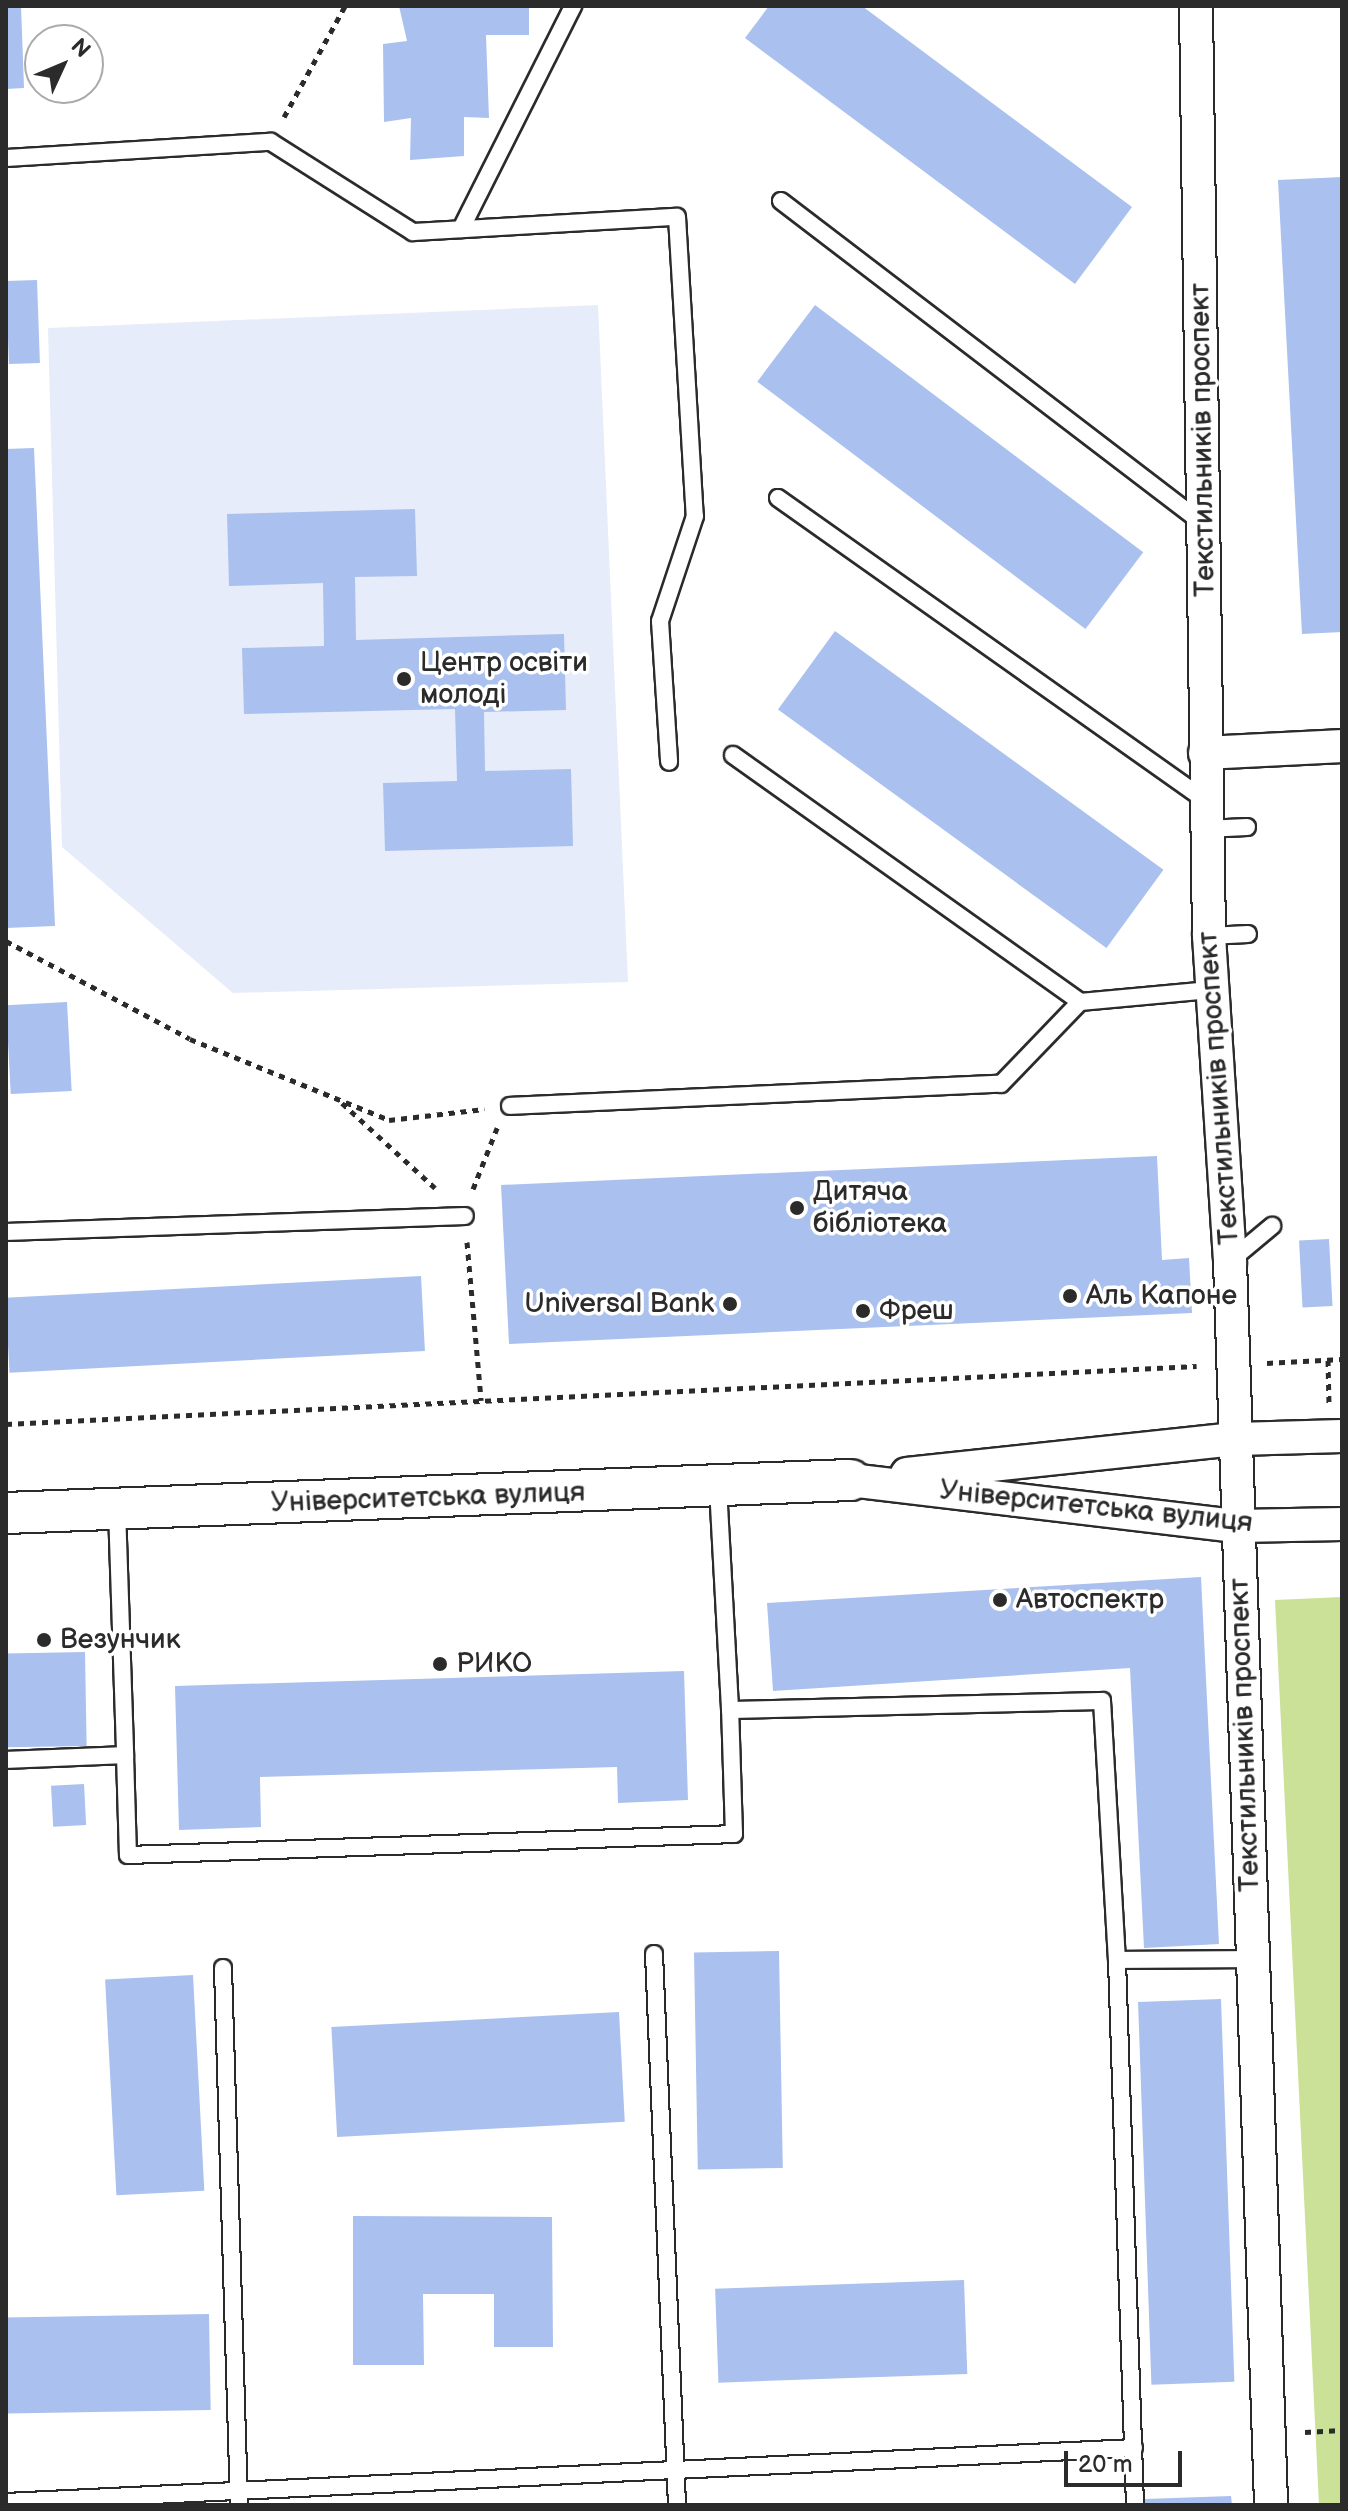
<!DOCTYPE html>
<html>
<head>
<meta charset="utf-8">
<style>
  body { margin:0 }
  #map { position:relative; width:1348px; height:2511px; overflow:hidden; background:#fff; font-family:"Balsamiq Sans",sans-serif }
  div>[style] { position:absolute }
  .built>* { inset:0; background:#e6ecfa }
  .green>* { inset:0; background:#cbe197 }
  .building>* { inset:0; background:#aac0ee; transform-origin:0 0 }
  .path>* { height:5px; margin-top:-2.5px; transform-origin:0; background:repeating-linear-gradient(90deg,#2b2b2b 0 6px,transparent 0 12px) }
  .roads { filter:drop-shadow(2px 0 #2b2b2b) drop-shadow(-2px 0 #2b2b2b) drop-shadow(0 2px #2b2b2b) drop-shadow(0 -2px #2b2b2b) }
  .service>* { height:16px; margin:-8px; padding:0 8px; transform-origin:8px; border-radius:8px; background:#fff }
  .minor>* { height:32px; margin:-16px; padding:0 16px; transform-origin:16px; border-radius:16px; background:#fff }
  .tertiary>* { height:40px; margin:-20px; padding:0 20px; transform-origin:20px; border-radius:20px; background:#fff }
  .dots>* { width:22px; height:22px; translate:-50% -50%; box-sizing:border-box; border:4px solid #fff; border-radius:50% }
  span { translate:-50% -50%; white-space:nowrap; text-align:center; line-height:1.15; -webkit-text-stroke:7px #fff; paint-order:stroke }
  .street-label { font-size:28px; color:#2b2b2b }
  .poi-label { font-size:28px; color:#2b2b2b }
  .left { translate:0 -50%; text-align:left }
  .right { translate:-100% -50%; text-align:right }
  .frame { position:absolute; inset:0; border:8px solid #2b2b2b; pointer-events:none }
  .north { position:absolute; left:24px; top:24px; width:80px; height:80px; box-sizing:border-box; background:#fff; border:2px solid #aaa; border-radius:50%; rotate:46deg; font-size:22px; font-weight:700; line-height:32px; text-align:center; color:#2b2b2b }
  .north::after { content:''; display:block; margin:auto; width:28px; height:36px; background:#2b2b2b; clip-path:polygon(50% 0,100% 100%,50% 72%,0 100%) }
  .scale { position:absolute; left:1064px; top:2451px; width:118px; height:36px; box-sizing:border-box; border:4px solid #2b2b2b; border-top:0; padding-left:10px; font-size:24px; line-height:28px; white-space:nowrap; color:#2b2b2b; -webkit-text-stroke:6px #fff; paint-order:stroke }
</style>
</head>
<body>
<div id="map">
  <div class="built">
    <i style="clip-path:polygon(598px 305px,628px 982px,233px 993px,62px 847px,48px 328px)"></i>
  </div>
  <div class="green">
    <i style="clip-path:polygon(1342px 1597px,1342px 2505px,1319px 2505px,1275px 1600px)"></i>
  </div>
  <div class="building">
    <i style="clip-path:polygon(6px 6px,21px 6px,24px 88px,6px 89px)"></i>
    <i style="clip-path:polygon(399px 6px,529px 6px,529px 35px,486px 35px,489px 118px,464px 117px,464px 156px,410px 160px,411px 118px,384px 122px,383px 44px,407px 41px)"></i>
    <i style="clip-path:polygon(769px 6px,862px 6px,1132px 207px,1075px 284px,745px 38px)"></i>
    <i style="clip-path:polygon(1342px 177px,1342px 632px,1302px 634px,1278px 180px)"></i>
    <i style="left:37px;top:280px;width:83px;height:31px;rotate:88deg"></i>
    <i style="left:815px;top:305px;width:411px;height:96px;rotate:37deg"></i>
    <i style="clip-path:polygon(34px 448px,55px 926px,6px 928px,6px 449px)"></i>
    <i style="clip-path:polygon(415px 509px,417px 576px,355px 577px,356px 640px,564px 634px,566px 710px,484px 712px,485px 771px,571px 769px,573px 846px,385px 851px,383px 783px,457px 781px,455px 709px,244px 714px,242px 648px,324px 646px,323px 583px,229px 586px,227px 514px)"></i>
    <i style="left:835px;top:631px;width:406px;height:97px;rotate:36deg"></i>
    <i style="left:67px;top:1002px;width:89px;height:61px;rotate:87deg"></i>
    <i style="clip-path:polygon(1157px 1156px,1162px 1260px,1189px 1258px,1192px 1313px,509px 1344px,501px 1185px)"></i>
    <i style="left:1329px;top:1239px;width:67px;height:30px;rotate:87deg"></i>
    <i style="left:421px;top:1276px;width:75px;height:416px;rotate:87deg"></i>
    <i style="clip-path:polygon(1201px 1577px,1219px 1944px,1144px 1948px,1130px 1668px,773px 1691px,767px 1603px)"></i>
    <i style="left:85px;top:1652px;width:94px;height:79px;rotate:89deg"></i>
    <i style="clip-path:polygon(684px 1671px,688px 1800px,618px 1803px,617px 1767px,260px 1777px,261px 1827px,179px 1830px,175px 1686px)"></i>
    <i style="left:84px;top:1784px;width:41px;height:33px;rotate:87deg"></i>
    <i style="left:779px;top:1951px;width:217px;height:85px;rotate:89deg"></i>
    <i style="left:193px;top:1975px;width:216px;height:88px;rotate:87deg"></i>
    <i style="left:1221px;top:1999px;width:383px;height:83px;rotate:88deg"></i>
    <i style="left:619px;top:2012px;width:110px;height:288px;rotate:87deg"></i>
    <i style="clip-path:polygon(353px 2216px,552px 2217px,553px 2347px,494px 2347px,494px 2294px,423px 2294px,424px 2365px,353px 2365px)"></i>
    <i style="left:964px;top:2280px;width:94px;height:249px;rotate:88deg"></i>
    <i style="left:209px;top:2314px;width:96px;height:203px;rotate:89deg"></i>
    <i style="clip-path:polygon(1231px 2496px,1232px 2505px,1145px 2505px,1145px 2499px)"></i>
  </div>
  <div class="path">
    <i style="left:284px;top:117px;width:127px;rotate:-61.2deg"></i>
    <i style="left:6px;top:941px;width:208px;rotate:28deg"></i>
    <i style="left:190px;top:1039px;width:215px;rotate:22.1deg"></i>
    <i style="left:389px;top:1120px;width:96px;rotate:-6.6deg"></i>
    <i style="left:342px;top:1103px;width:126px;rotate:42.4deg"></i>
    <i style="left:473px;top:1189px;width:66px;rotate:-68.5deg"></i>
    <i style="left:467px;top:1242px;width:159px;rotate:84.9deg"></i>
    <i style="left:1328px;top:1360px;width:43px;rotate:88.7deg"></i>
    <i style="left:1267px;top:1363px;width:75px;rotate:-3.1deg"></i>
    <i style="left:6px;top:1424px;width:1192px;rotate:-2.79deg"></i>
    <i style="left:1305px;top:2432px;width:37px;rotate:-3deg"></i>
  </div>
  <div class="roads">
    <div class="service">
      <i style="left:6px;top:158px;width:265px;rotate:-3.5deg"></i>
      <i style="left:271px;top:142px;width:168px;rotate:32.4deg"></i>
      <i style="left:413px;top:232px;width:264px;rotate:-3.3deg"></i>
      <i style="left:677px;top:217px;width:300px;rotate:86.6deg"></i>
      <i style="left:695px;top:516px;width:111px;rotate:108.4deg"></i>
      <i style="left:660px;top:621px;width:141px;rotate:86.3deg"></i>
      <i style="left:781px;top:201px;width:534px;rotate:37.39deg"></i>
      <i style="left:461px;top:229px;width:250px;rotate:-63.3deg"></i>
      <i style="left:778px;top:498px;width:523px;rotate:35.27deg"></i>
      <i style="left:733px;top:755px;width:426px;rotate:35.4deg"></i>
      <i style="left:1080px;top:1002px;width:131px;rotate:-5.3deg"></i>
      <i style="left:1205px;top:829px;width:42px;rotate:-2.7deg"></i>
      <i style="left:1209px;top:936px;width:39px;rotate:-3deg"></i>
      <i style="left:510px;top:1106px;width:491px;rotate:-2.6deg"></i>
      <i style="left:1001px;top:1084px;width:114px;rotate:-46.1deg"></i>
      <i style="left:6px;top:1232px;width:459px;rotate:-2deg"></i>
      <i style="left:1230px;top:1261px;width:55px;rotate:-39.8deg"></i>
      <i style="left:718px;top:1487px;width:223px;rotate:86.9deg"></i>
      <i style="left:117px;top:1509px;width:246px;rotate:88.1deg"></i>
      <i style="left:6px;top:1760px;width:119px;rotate:-2.4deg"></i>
      <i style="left:125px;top:1755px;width:100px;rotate:88.3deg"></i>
      <i style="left:128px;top:1855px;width:606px;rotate:-1.98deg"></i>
      <i style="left:734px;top:1834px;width:124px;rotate:-91.8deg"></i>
      <i style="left:730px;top:1710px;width:372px;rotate:-1.4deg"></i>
      <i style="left:1102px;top:1701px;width:259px;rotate:86.7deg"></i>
      <i style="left:1117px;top:1960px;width:135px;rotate:-0.4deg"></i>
      <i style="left:654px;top:1954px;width:551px;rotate:87.61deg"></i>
      <i style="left:1117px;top:1960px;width:545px;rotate:88.11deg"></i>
      <i style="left:223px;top:1968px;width:537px;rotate:88.29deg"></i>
      <i style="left:6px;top:2502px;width:1129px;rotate:-2.74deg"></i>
    </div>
    <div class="minor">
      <i style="left:1196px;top:6px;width:930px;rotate:89.2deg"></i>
      <i style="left:1209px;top:936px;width:326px;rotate:86.3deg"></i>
      <i style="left:1230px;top:1261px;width:1245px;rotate:88.11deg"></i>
      <i style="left:1205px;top:753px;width:137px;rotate:-2.9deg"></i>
      <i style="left:907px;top:1474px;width:332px;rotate:-6.1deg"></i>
      <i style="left:1237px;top:1439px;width:105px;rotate:-1.6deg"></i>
      <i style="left:850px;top:1480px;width:391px;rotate:6.8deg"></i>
      <i style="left:1238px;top:1526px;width:104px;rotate:-1.1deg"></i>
    </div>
    <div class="tertiary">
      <i style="left:6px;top:1513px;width:845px;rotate:-2.24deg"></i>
    </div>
  </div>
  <div class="dots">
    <i style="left:404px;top:679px;background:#2b2b2b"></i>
    <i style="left:797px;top:1208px;background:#2b2b2b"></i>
    <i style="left:1070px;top:1296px;background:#2b2b2b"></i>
    <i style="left:730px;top:1304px;background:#2b2b2b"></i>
    <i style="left:863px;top:1311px;background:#2b2b2b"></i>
    <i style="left:1000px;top:1600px;background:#2b2b2b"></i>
    <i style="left:44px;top:1640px;background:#2b2b2b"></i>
    <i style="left:440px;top:1664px;background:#2b2b2b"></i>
  </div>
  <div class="street-label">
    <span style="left:1203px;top:440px;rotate:-91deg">Текстильників проспект</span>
    <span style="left:1219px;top:1088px;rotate:-94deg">Текстильників проспект</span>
    <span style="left:428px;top:1498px;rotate:-2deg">Університетська вулиця</span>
    <span style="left:1096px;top:1507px;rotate:6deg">Університетська вулиця</span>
    <span style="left:1245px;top:1735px;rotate:-92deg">Текстильників проспект</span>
  </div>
  <div class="poi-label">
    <span class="left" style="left:420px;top:679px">Центр освіти<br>молоді</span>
    <span class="left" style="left:813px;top:1208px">Дитяча<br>бібліотека</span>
    <span class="left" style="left:1086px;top:1296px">Аль Капоне</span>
    <span class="right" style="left:714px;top:1304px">Universal Bank</span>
    <span class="left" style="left:879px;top:1311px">Фреш</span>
    <span class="left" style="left:1016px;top:1600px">Автоспектр</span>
    <span class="left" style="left:60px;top:1640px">Везунчик</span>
    <span class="left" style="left:456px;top:1664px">РИКО</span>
  </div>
  <div class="frame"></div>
  <div class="north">N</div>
  <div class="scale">20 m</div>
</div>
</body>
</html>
